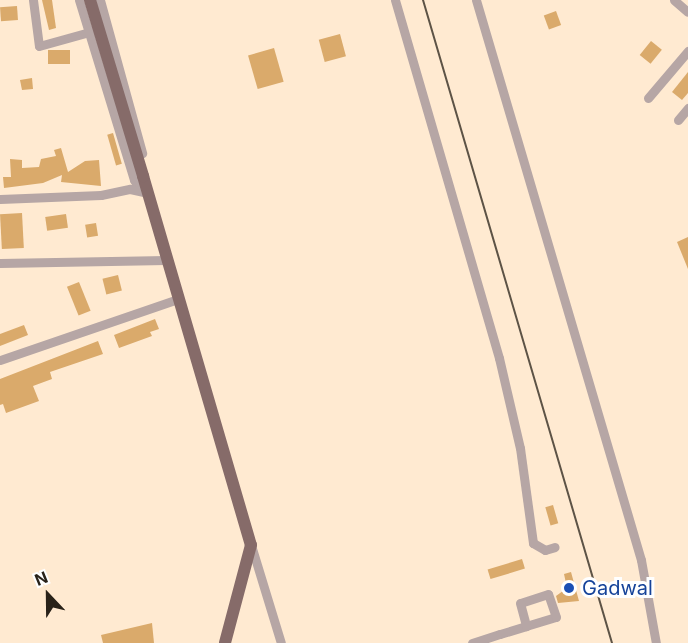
<!DOCTYPE html>
<html>
<head>
<meta charset="utf-8">
<style>
  body { margin:0 }
  #map { position:relative; width:688px; height:643px; overflow:hidden; background:#ffead1; font-family:Inter,sans-serif }
  div>[style] { position:absolute }
  .building>* { inset:0; background:#daaa6b; transform-origin:0 0 }
  .minor>* { height:9px; margin:-4.5px; padding:0 4.5px; transform-origin:4.5px; border-radius:4.5px; background:#b6a6a5 }
  .major>* { height:12px; margin:-6px; padding:0 6px; transform-origin:6px; border-radius:6px; background:#866b69 }
  .rail>* { height:2px; margin:-1px; padding:0 1px; transform-origin:1px; border-radius:1px; background:#5d5346 }
  .major-bridge>* { height:12px; margin:-6px; padding:0 6px; transform-origin:6px; border-radius:6px; background:#866b69 }
  .dots>* { width:16px; height:16px; translate:-50% -50%; box-sizing:border-box; border:3px solid #fff; border-radius:50% }
  span { translate:-50% -50%; white-space:nowrap; text-align:center; line-height:1.15; -webkit-text-stroke:6px #fff; paint-order:stroke }
  .transit-label { font-size:20px; color:#164399 }
  .left { translate:0 -50%; text-align:left }
  .north { position:absolute; left:18px; top:565px; width:60px; height:60px; -webkit-text-stroke:4px #fff; paint-order:stroke; rotate:338deg; font-size:16px; font-weight:700; line-height:24px; text-align:center; color:#292219 }
  .north::after { content:''; display:block; margin:auto; width:21px; height:27px; background:#292219; clip-path:polygon(50% 0,100% 100%,50% 72%,0 100%) }
</style>
</head>
<body>
<div id="map">
  <div class="building">
    <i style="clip-path:polygon(42px 0,52px 0,56px 28px,49px 30px)"></i>
    <i style="left:17px;top:6px;width:14px;height:17px;rotate:86deg"></i>
    <i style="left:556px;top:11px;width:15px;height:13px;rotate:70deg"></i>
    <i style="left:340px;top:34px;width:23px;height:22px;rotate:75deg"></i>
    <i style="left:651px;top:41px;width:14px;height:18px;rotate:39deg"></i>
    <i style="left:274px;top:48px;width:35px;height:27px;rotate:74deg"></i>
    <i style="left:70px;top:50px;width:14px;height:22px;rotate:90deg"></i>
    <i style="clip-path:polygon(688px 72px,688px 93px,682px 100px,672px 92px)"></i>
    <i style="clip-path:polygon(32px 78px,33px 89px,22px 90px,20px 80px)"></i>
    <i style="left:113px;top:133px;width:32px;height:6px;rotate:74deg"></i>
    <i style="clip-path:polygon(61px 148px,68px 172px,85px 161px,99px 160px,101px 186px,61px 182px,62px 175px,43px 183px,4px 188px,3px 177px,11px 177px,10px 159px,22px 160px,22px 168px,39px 167px,41px 159px,56px 156px,54px 150px)"></i>
    <i style="left:22px;top:213px;width:35px;height:22px;rotate:87deg"></i>
    <i style="left:66px;top:214px;width:14px;height:21px;rotate:82deg"></i>
    <i style="left:96px;top:223px;width:13px;height:11px;rotate:81deg"></i>
    <i style="clip-path:polygon(688px 237px,688px 269px,677px 242px)"></i>
    <i style="left:118px;top:275px;width:16px;height:16px;rotate:76deg"></i>
    <i style="left:79px;top:282px;width:31px;height:13px;rotate:68deg"></i>
    <i style="clip-path:polygon(155px 319px,159px 329px,150px 332px,152px 336px,119px 348px,114px 335px)"></i>
    <i style="clip-path:polygon(24px 325px,28px 335px,0 346px,0 334px)"></i>
    <i style="clip-path:polygon(98px 341px,103px 354px,50px 372px,52px 379px,33px 386px,39px 401px,6px 413px,3px 404px,0 405px,0 379px)"></i>
    <i style="left:553px;top:505px;width:19px;height:8px;rotate:74deg"></i>
    <i style="left:522px;top:559px;width:10px;height:36px;rotate:73deg"></i>
    <i style="clip-path:polygon(571px 572px,579px 601px,558px 603px,556px 596px,567px 588px,564px 574px)"></i>
    <i style="clip-path:polygon(152px 623px,154px 643px,103px 643px,101px 635px)"></i>
  </div>
  <div class="minor">
    <i style="left:33px;top:0;width:46px;rotate:82.6deg"></i>
    <i style="left:39px;top:46px;width:56px;rotate:-15.5deg"></i>
    <i style="left:79px;top:0;width:188px;rotate:73deg"></i>
    <i style="left:134px;top:180px;width:11px;rotate:56deg"></i>
    <i style="left:100px;top:0;width:159px;rotate:74.6deg"></i>
    <i style="left:395px;top:0;width:373px;rotate:73.8deg"></i>
    <i style="left:499px;top:358px;width:92px;rotate:76.9deg"></i>
    <i style="left:520px;top:448px;width:96px;rotate:82.2deg"></i>
    <i style="left:533px;top:543px;width:14px;rotate:30deg"></i>
    <i style="left:545px;top:550px;width:10px;rotate:-17deg"></i>
    <i style="left:476px;top:0;width:584px;rotate:73.58deg"></i>
    <i style="left:641px;top:560px;width:84px;rotate:79.8deg"></i>
    <i style="left:674px;top:0;width:18px;rotate:41deg"></i>
    <i style="left:648px;top:98px;width:62px;rotate:-49.6deg"></i>
    <i style="left:678px;top:120px;width:16px;rotate:-50deg"></i>
    <i style="left:0;top:199px;width:101px;rotate:-2.3deg"></i>
    <i style="left:101px;top:195px;width:30px;rotate:-12deg"></i>
    <i style="left:130px;top:189px;width:13px;rotate:13deg"></i>
    <i style="left:0;top:263px;width:166px;rotate:-1deg"></i>
    <i style="left:0;top:360px;width:188px;rotate:-18.9deg"></i>
    <i style="left:251px;top:545px;width:102px;rotate:73deg"></i>
    <i style="left:472px;top:643px;width:29px;rotate:-18deg"></i>
    <i style="left:500px;top:634px;width:27px;rotate:-17deg"></i>
    <i style="left:526px;top:626px;width:31px;rotate:-17deg"></i>
    <i style="left:556px;top:617px;width:24px;rotate:-109deg"></i>
    <i style="left:548px;top:594px;width:29px;rotate:162deg"></i>
    <i style="left:520px;top:603px;width:24px;rotate:75deg"></i>
  </div>
  <div class="major">
    <i style="left:143px;top:176px;width:384px;rotate:73.7deg"></i>
    <i style="left:251px;top:545px;width:101px;rotate:104.9deg"></i>
  </div>
  <div class="rail">
    <i style="left:423px;top:0;width:670px;rotate:73.62deg"></i>
  </div>
  <div class="major-bridge">
    <i style="left:90px;top:0;width:184px;rotate:73.2deg"></i>
  </div>
  <div class="dots">
    <i style="left:569px;top:588px;background:#1a4fb4"></i>
  </div>
  <div class="transit-label">
    <span class="left" style="left:582px;top:588px">Gadwal</span>
  </div>
  <div class="north">N</div>
</div>
</body>
</html>
